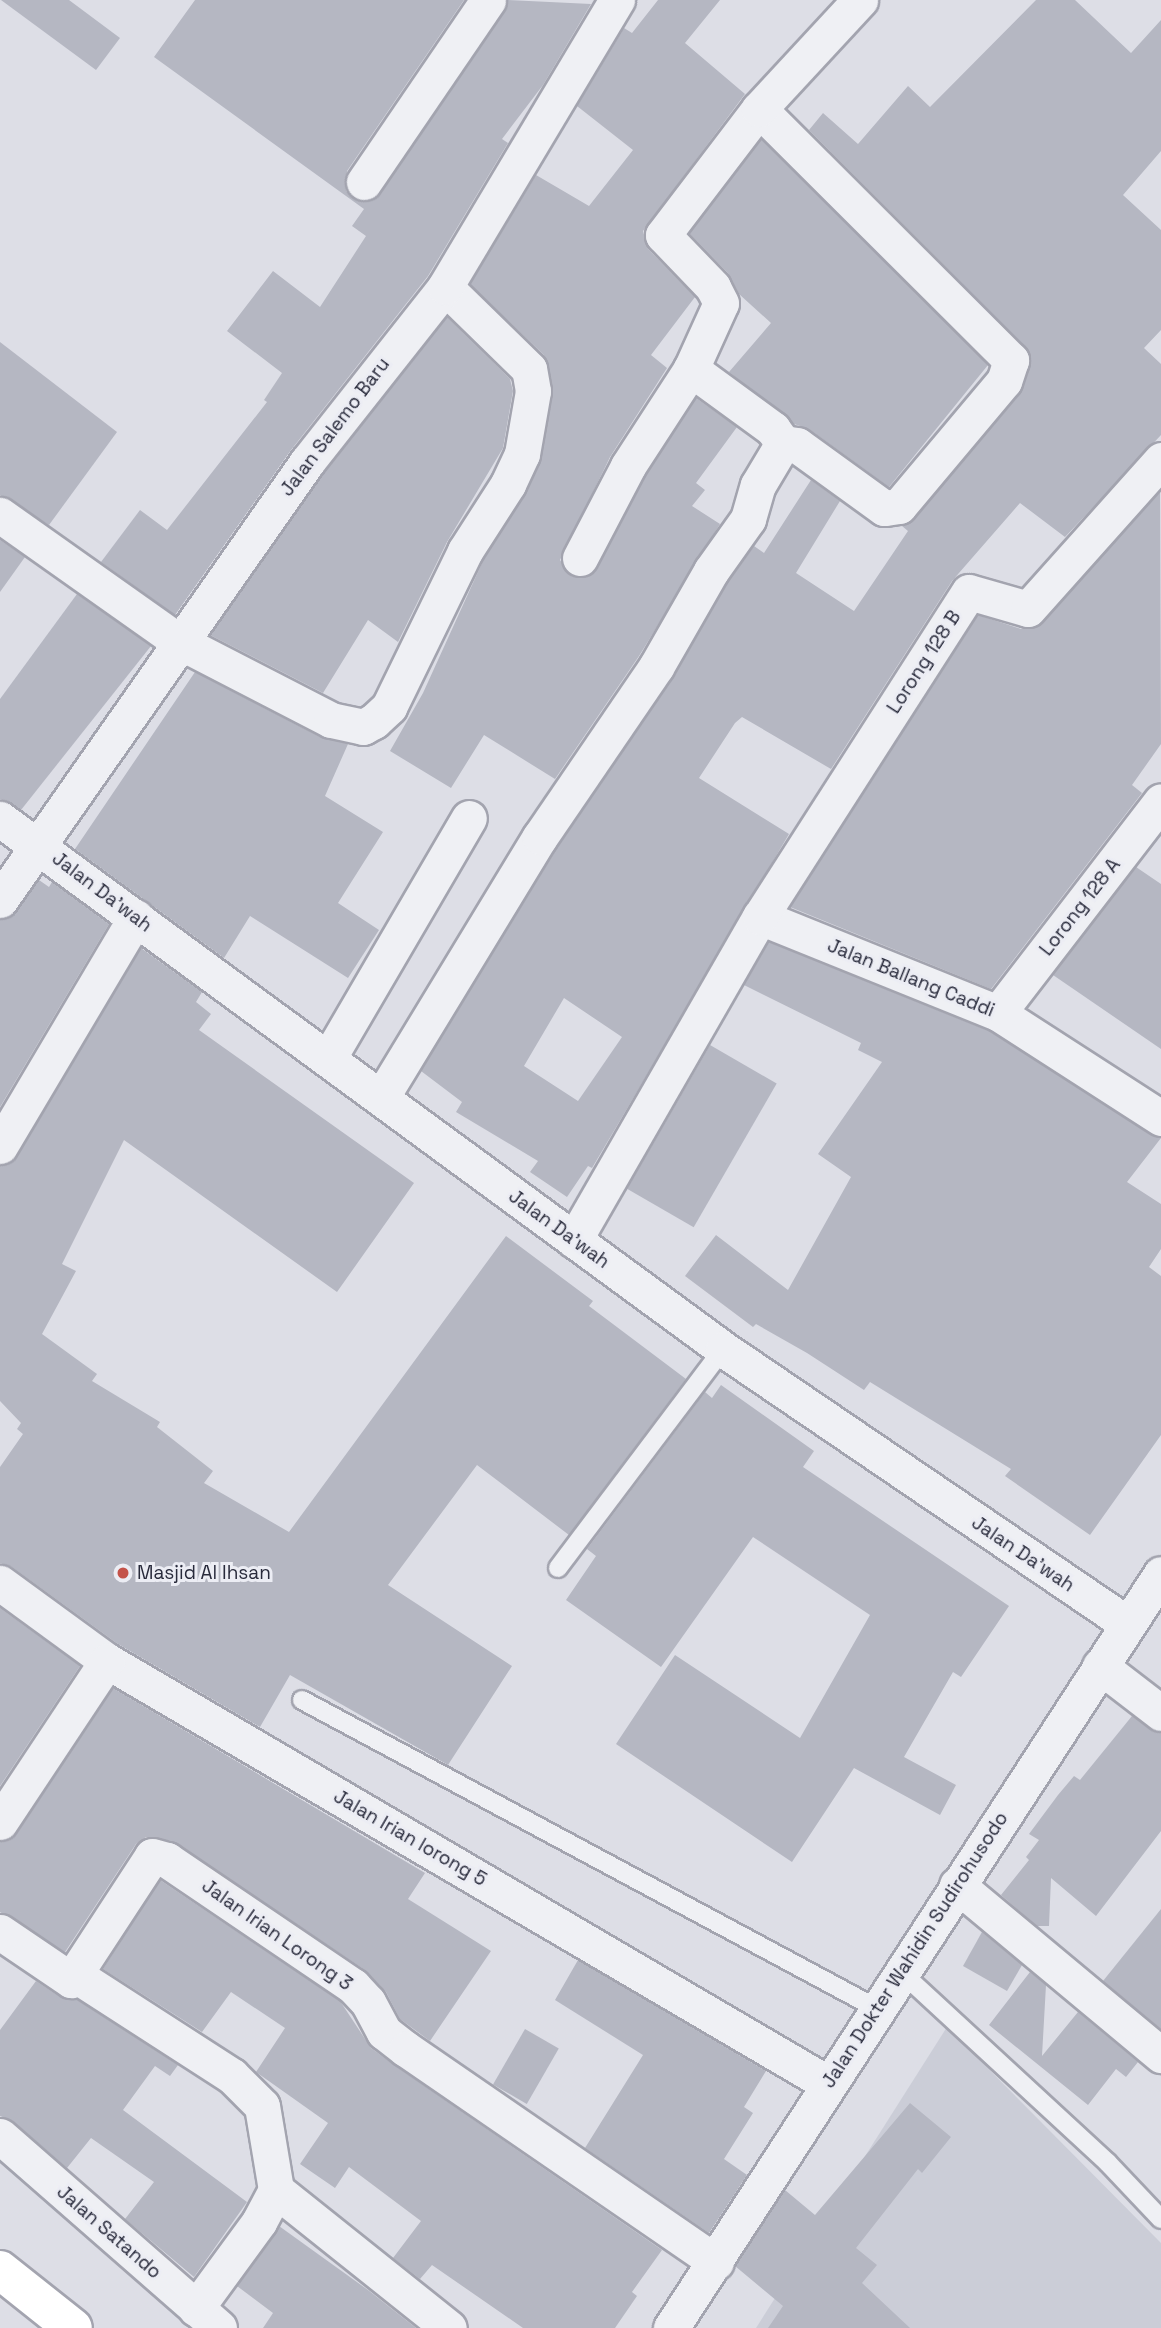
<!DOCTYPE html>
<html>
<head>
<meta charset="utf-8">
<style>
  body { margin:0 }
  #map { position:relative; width:1161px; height:2328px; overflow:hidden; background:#dddee6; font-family:"Space Grotesk",sans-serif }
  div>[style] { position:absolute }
  .built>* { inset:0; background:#cbcdd7 }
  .building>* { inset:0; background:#b5b7c2; transform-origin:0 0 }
  .roads { filter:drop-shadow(2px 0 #a3a4af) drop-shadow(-2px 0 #a3a4af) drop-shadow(0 2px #a3a4af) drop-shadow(0 -2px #a3a4af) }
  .service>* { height:18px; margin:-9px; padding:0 9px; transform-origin:9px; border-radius:9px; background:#eff0f4 }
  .minor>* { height:35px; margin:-17.5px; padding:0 17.5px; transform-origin:17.5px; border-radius:17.5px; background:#eff0f4 }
  .motorway>* { height:38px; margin:-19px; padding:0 19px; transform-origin:19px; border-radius:19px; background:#fff }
  .dots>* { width:19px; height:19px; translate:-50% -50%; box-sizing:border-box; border:4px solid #ecedf4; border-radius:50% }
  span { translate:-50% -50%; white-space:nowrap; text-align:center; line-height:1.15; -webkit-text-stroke:6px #ecedf4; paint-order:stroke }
  .street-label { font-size:19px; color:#282a3b }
  .poi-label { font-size:19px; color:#282a3b }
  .left { translate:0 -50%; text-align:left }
</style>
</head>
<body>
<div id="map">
  <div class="built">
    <i style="clip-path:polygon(947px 2027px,1161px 2243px,1161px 2328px,756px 2328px)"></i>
  </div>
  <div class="building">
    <i style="clip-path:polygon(1px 0,69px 0,120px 38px,96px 70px)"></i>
    <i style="clip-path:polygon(195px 0,464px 0,347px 171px,346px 191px,363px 202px,381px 193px,505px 11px,508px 0,591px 4px,543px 85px,502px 139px,508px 143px,428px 276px,291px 450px,175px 615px,101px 562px,140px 510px,167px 530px,267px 402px,264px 400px,282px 373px,227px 331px,273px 271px,320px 307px,366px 236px,352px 226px,364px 209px,154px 57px)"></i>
    <i style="clip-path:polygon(658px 0,720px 0,685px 43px,745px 94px,643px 231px,648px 249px,695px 297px,651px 355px,667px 368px,610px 457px,560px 560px,571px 576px,582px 578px,597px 568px,645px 476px,696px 398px,737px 427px,696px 483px,705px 490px,692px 506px,720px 524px,639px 656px,555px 779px,484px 735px,451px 788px,390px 751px,423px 693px,483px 561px,540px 463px,553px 394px,544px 355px,470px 284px,536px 175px,589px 206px,633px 150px,577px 106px,624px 28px,632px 33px)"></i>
    <i style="clip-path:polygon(evenodd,1036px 0,1075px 0,1131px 53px,1161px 20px,1161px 151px,1123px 195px,1161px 230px,1161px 330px,1144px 348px,1161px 364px,1161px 435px,1065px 537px,1020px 503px,952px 581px,831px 769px,742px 717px,735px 723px,699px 778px,789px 834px,592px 1168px,588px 1166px,567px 1197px,530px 1172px,538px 1161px,456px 1112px,462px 1102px,421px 1071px,557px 848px,673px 678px,728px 582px,754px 546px,764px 553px,811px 480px,840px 501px,796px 573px,854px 611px,908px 531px,902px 526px,914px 519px,1020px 394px,1030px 366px,1025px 346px,809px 130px,823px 113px,858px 144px,908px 86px,930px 107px,1036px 0,564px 998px,622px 1037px,578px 1101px,524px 1066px,564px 998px)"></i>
    <i style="clip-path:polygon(761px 139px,988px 365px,889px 487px,809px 429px,794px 424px,729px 372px,771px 323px,739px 294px,728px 273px,689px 233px)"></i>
    <i style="clip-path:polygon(447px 317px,510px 379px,513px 391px,503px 448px,447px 542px,398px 642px,368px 620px,323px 693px,210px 635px,323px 474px)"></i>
    <i style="clip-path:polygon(0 342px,117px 432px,49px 525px,0 495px)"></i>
    <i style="clip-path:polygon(1160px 491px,1161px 744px,1132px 785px,1142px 793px,991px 989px,790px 907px,978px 615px,1021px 629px,1042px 623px)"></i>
    <i style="clip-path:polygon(0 540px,25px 557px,0 592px)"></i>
    <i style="clip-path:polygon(77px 594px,151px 646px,21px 810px,0 799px,0 699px)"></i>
    <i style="clip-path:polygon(195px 672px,322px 738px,348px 744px,325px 796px,383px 832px,338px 903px,379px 930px,348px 978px,250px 916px,224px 958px,75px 849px)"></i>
    <i style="clip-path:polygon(1136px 867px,1161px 884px,1161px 1049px,1053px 975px)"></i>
    <i style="clip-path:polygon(39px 880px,49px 887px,52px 882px,109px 924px,0 1107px,0 920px,16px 912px)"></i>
    <i style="clip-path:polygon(769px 942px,989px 1031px,1161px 1138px,1127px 1182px,1161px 1204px,1161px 1249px,1149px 1267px,1161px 1276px,1161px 1435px,1090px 1535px,1005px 1476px,1011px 1469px,870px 1382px,864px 1390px,807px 1353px,756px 1324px,753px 1327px,685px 1276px,716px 1235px,788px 1290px,851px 1177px,818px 1154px,882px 1062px,858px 1050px,861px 1043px,744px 985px)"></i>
    <i style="clip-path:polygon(141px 948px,202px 992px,196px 1002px,211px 1014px,199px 1030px,414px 1183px,337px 1292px,124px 1140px,62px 1264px,76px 1271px,42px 1334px,97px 1374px,92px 1381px,160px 1422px,157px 1427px,213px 1471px,204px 1483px,289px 1532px,506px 1236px,593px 1301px,589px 1306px,686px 1379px,569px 1535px,477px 1465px,388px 1585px,512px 1666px,448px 1765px,290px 1675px,260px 1727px,118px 1644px,12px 1567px,0 1563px,0 1467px,23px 1434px,17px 1429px,21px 1423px,0 1401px,0 1166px,17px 1156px)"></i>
    <i style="left:710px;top:1045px;width:77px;height:166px;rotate:30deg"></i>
    <i style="clip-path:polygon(721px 1385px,814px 1451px,803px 1467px,1009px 1606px,961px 1677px,953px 1672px,904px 1757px,956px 1785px,940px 1815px,854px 1768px,792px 1862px,616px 1744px,675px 1655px,800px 1738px,870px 1615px,753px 1537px,661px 1667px,566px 1600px,596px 1556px,587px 1549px,705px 1392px,712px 1398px)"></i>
    <i style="clip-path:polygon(0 1608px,80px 1666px,0 1786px)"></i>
    <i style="clip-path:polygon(113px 1688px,425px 1873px,408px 1899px,491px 1951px,430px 2041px,400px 2019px,386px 1992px,365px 1970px,172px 1841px,146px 1837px,136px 1844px,65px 1952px,0 1912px,0 1842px,17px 1833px)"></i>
    <i style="clip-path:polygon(1132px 1716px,1161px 1733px,1161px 1831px,1096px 1916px,1051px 1878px,1049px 1926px,1037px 1926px,1001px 1895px,1029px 1860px,1026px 1857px,1039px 1840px,1029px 1834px,1058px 1795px,1074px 1776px,1080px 1780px)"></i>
    <i style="clip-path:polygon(160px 1880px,340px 2001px,371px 2048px,394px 2065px,662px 2250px,632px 2292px,637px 2296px,615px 2328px,523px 2328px,432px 2265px,420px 2279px,393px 2258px,421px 2221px,349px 2167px,335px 2188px,300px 2164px,328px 2123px,256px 2072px,285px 2028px,231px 1992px,202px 2032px,103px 1969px)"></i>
    <i style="clip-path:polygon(1161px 1909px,1161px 2029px,1103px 1981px)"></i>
    <i style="clip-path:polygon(982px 1932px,1022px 1965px,1007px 1991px,963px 1966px)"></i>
    <i style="clip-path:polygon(578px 1960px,766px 2071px,744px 2107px,753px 2113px,724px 2159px,747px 2175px,709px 2233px,585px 2148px,643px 2055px,555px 2000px)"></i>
    <i style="clip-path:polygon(1030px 1972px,1046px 1985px,1042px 2056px,1078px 2012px,1138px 2062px,1126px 2077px,1116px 2069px,1088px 2105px,989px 2025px)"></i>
    <i style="clip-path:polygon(36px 1981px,60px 1997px,76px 1999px,178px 2065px,170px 2076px,155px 2066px,123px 2110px,247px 2202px,194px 2277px,125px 2219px,154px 2182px,91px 2138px,67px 2168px,13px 2121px,0 2116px,0 2030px)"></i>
    <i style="left:525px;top:2029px;width:39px;height:64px;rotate:30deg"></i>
    <i style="clip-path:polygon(910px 2103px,951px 2137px,922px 2173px,918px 2169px,856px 2248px,877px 2265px,862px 2283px,910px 2328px,768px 2328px,783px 2306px,735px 2266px,785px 2190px,815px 2215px)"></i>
    <i style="clip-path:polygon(279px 2226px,368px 2290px,416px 2328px,263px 2328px,273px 2313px,237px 2286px)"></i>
  </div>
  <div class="roads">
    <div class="service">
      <i style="left:558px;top:1568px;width:274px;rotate:-53deg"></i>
      <i style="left:302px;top:1700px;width:651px;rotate:28.22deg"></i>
      <i style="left:900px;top:1971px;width:283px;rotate:42.7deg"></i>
      <i style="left:1108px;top:2163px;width:77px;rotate:46.6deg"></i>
    </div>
    <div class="minor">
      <i style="left:759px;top:109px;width:356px;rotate:44.9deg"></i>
      <i style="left:1011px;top:360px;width:22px;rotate:108deg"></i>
      <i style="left:1004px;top:381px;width:163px;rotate:130deg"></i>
      <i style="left:899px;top:506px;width:15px;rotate:172deg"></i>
      <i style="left:884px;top:508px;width:107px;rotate:-144.1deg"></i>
      <i style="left:797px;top:445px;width:14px;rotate:-172deg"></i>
      <i style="left:364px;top:182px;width:220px;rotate:-55.7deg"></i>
      <i style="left:783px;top:443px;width:17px;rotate:-126deg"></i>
      <i style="left:773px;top:429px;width:102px;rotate:-143.8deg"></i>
      <i style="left:691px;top:369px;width:72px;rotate:-65.6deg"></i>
      <i style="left:721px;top:303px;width:18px;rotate:-117deg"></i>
      <i style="left:713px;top:287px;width:72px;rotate:-133.9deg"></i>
      <i style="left:663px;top:235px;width:158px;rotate:-52.7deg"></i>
      <i style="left:759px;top:109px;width:149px;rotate:-47.2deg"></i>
      <i style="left:0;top:515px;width:218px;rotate:35.3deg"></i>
      <i style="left:178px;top:641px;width:172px;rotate:27.3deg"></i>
      <i style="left:331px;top:720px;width:33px;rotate:12deg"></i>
      <i style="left:363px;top:727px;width:13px;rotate:-29deg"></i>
      <i style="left:374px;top:721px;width:21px;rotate:-43deg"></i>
      <i style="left:389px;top:707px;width:174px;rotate:-64deg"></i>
      <i style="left:465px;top:551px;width:80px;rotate:-57.3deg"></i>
      <i style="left:508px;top:484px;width:33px;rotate:-65deg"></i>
      <i style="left:522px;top:454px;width:64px;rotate:-80.1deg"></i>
      <i style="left:533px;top:391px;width:22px;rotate:-100deg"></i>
      <i style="left:529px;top:369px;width:117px;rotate:-135.7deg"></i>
      <i style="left:580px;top:558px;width:104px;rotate:-62.4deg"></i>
      <i style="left:628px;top:466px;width:116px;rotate:-57deg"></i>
      <i style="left:0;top:819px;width:896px;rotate:36.24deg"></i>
      <i style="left:723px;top:1349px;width:490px;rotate:34.2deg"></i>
      <i style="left:0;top:900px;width:535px;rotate:-54.97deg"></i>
      <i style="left:307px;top:462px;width:223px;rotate:-51.7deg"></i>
      <i style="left:445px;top:287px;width:335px;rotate:-59.1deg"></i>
      <i style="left:760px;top:917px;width:257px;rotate:22deg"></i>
      <i style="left:998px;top:1013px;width:194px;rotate:32.8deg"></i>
      <i style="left:998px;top:1013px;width:267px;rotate:-52.4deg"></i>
      <i style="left:328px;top:1059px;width:279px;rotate:-59.7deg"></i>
      <i style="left:381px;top:1098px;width:306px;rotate:-58.7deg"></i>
      <i style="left:540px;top:837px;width:206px;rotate:-55.7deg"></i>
      <i style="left:656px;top:667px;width:111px;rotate:-60.2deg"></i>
      <i style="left:711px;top:571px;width:64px;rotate:-54.6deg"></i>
      <i style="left:748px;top:519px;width:35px;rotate:-74deg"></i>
      <i style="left:758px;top:485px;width:49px;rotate:-59.2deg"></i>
      <i style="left:0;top:1146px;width:266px;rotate:-59.3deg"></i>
      <i style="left:574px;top:1240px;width:373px;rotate:-60.1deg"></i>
      <i style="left:760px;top:917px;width:386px;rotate:-57.3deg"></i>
      <i style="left:969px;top:592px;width:61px;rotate:16.1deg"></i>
      <i style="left:1028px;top:609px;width:200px;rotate:-48.2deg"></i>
      <i style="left:0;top:1583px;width:132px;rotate:36.1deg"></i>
      <i style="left:107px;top:1661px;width:835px;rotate:30.38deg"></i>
      <i style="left:1100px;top:1666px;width:77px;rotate:37.6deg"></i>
      <i style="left:0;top:1822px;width:193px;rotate:-56.4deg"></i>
      <i style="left:957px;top:1885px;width:266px;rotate:39.8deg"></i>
      <i style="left:0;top:1932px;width:86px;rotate:34.1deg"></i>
      <i style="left:71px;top:1980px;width:148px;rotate:-56.8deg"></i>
      <i style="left:152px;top:1856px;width:16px;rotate:15deg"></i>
      <i style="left:167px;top:1860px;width:225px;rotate:34.1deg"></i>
      <i style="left:353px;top:1986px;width:22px;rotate:47deg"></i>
      <i style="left:368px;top:2002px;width:34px;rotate:62deg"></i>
      <i style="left:384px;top:2032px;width:28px;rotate:38deg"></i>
      <i style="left:406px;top:2049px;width:376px;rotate:34.5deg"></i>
      <i style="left:77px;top:1976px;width:184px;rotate:32.8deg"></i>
      <i style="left:232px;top:2076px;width:42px;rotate:45deg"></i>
      <i style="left:262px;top:2106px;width:85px;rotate:80.5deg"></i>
      <i style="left:276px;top:2190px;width:36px;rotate:118deg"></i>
      <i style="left:259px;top:2222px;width:107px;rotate:126.2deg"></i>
      <i style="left:0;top:2136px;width:291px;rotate:41.2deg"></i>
      <i style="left:276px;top:2190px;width:221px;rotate:38.6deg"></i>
      <i style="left:671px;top:2328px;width:899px;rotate:-56.98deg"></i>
    </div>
    <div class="motorway">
      <i style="left:0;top:2270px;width:93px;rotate:38.5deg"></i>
    </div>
  </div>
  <div class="dots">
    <i style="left:123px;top:1573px;background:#c45249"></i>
  </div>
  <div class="street-label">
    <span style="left:335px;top:427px;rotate:-53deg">Jalan Salemo Baru</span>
    <span style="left:924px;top:662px;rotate:-57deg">Lorong 128 B</span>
    <span style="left:102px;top:892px;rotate:37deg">Jalan Da'wah</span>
    <span style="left:1080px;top:907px;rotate:-52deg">Lorong 128 A</span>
    <span style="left:911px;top:978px;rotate:22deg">Jalan Ballang Caddi</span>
    <span style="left:559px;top:1229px;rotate:36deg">Jalan Da'wah</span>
    <span style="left:1023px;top:1554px;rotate:34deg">Jalan Da'wah</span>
    <span style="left:410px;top:1838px;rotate:30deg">Jalan Irian lorong 5</span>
    <span style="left:277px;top:1935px;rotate:35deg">Jalan Irian Lorong 3</span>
    <span style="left:915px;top:1950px;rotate:-57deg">Jalan Dokter Wahidin Sudirohusodo</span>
    <span style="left:109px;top:2232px;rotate:41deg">Jalan Satando</span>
  </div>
  <div class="poi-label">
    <span class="left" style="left:137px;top:1573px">Masjid Al Ihsan</span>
  </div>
</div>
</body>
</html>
